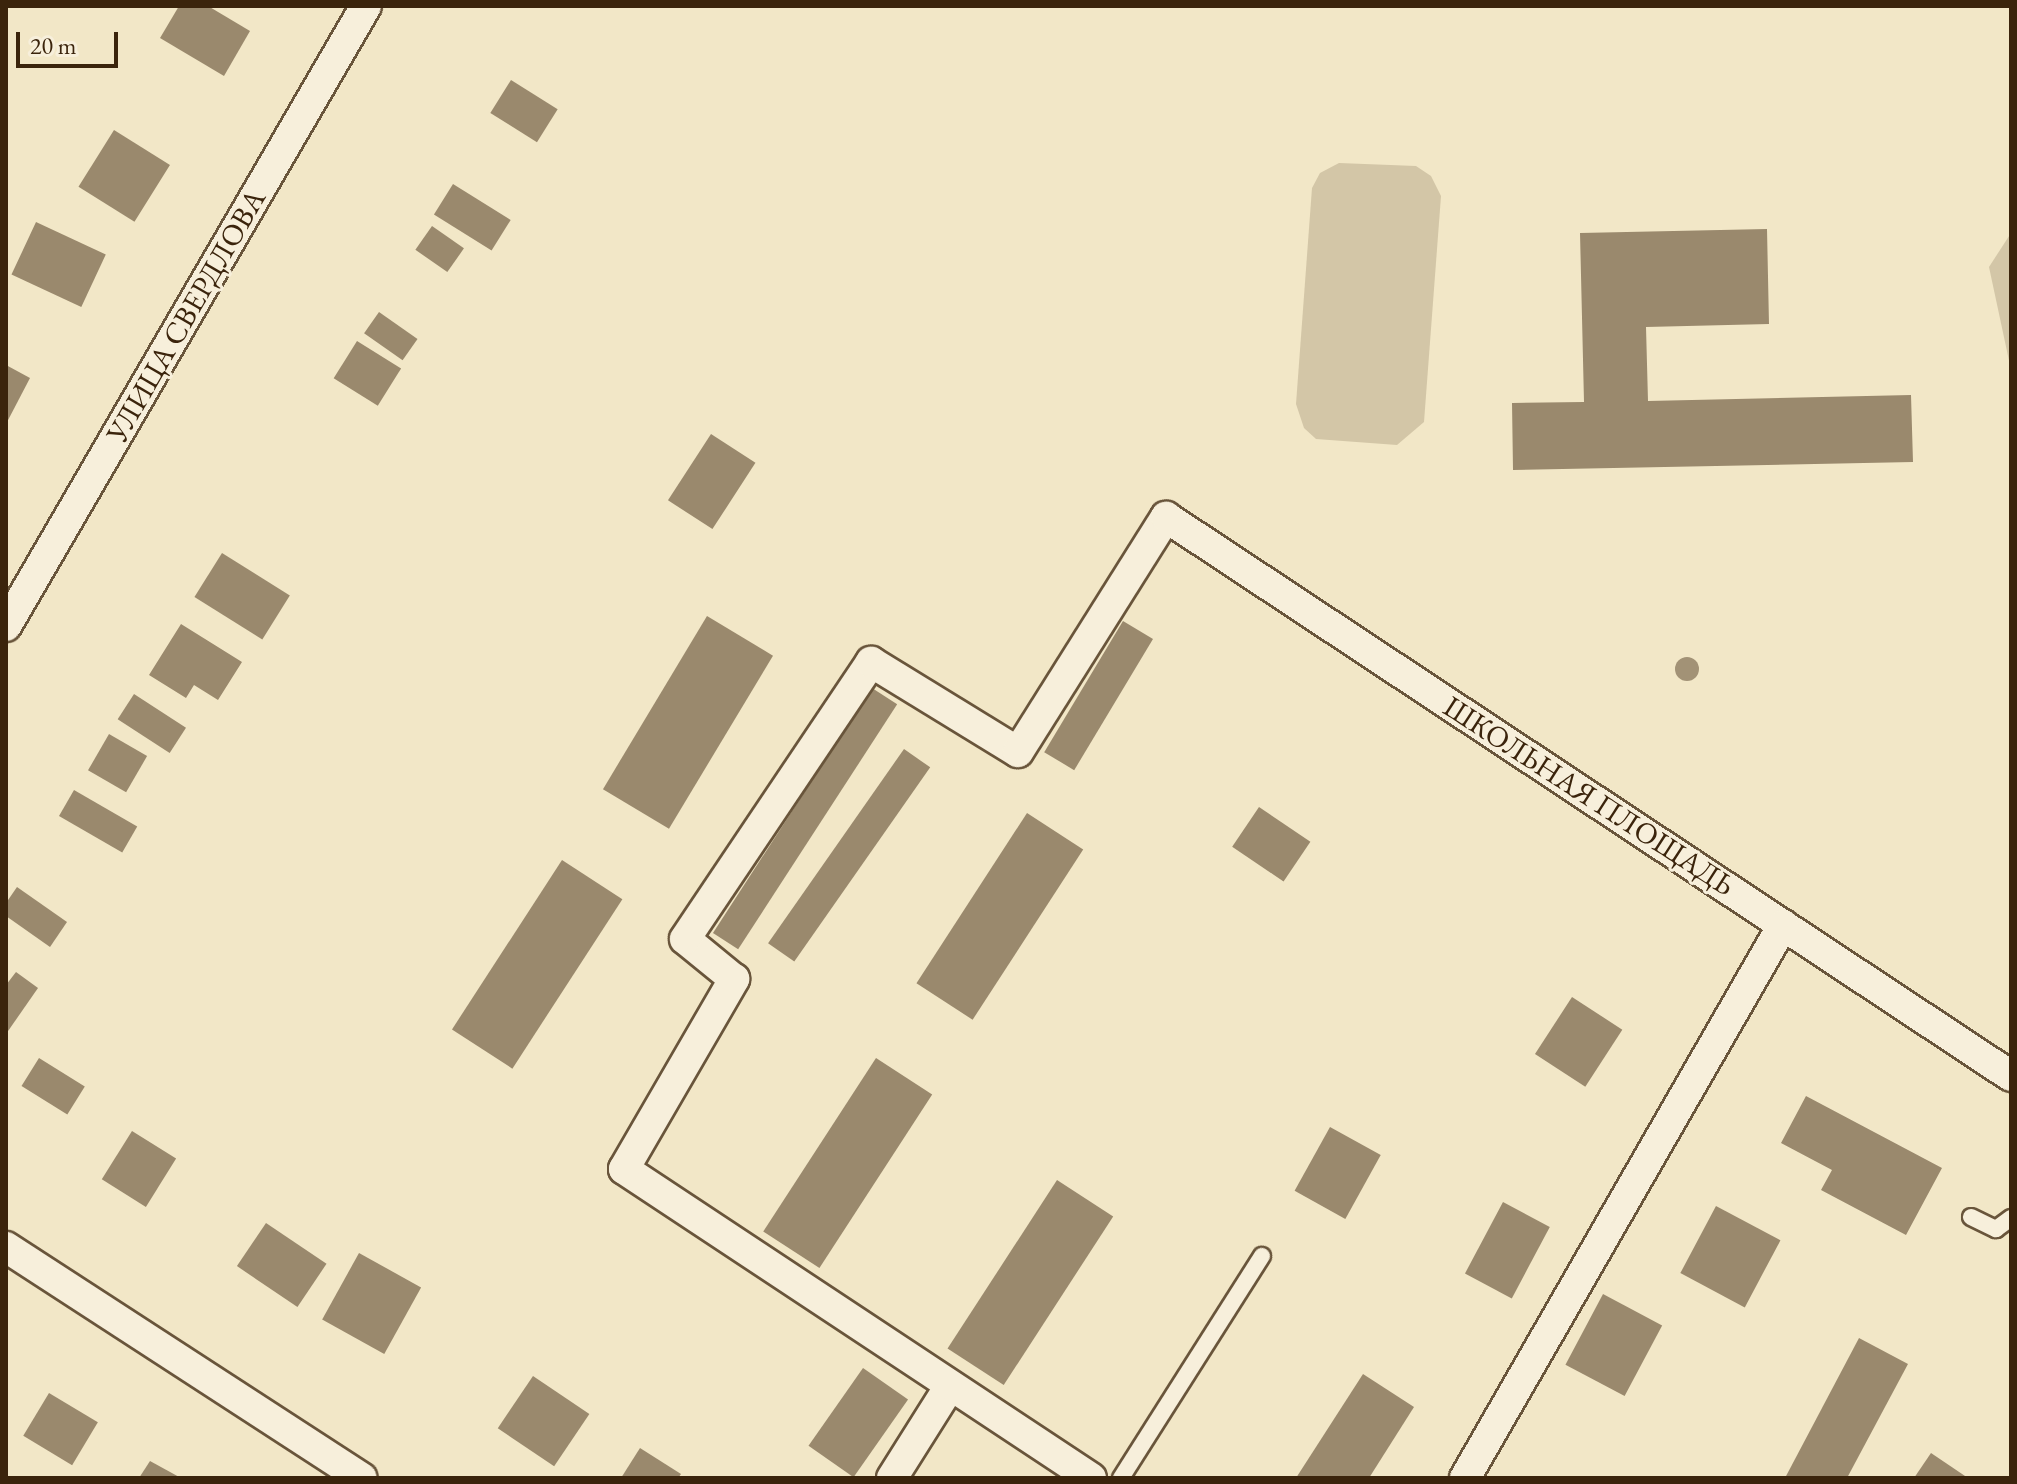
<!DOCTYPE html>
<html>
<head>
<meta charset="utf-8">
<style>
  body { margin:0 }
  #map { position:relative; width:2017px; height:1484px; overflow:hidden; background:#f2e7c7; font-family:"EB Garamond",serif }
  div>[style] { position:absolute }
  .green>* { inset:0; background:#d3c6a7 }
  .building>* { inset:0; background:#9a896d; transform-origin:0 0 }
  .roads { filter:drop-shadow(2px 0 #69553b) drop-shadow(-2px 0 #69553b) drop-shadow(0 2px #69553b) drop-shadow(0 -2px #69553b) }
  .service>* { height:16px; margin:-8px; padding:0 8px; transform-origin:8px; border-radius:8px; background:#f7efdb }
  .minor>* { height:30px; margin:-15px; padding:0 15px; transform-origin:15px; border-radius:15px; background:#f7efdb }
  .trees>* { width:24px; height:24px; margin:-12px; border-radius:50%; background:#a29276 }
  span { translate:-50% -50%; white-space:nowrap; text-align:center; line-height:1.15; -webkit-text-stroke:6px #f7efdb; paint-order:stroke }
  .street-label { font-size:30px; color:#3b240c }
  .frame { position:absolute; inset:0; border:8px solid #3b240c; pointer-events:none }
  .scale { position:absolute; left:16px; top:32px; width:102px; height:36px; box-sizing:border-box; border:4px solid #3b240c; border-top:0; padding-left:10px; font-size:24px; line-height:28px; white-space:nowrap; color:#3b240c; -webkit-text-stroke:6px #f7efdb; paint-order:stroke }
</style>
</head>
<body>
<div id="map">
  <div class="green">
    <i style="clip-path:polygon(1339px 163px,1416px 166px,1431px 176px,1441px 196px,1424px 422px,1397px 445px,1316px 439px,1304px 428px,1296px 404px,1312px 188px,1320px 173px)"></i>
    <i style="clip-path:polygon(2011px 233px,2011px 370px,1989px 267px)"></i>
  </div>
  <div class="building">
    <i style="clip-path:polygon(179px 6px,208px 6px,250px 31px,224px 76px,160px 38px)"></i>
    <i style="left:511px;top:80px;width:55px;height:39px;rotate:32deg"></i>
    <i style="left:114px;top:130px;width:66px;height:67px;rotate:32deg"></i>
    <i style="left:453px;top:184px;width:68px;height:36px;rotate:32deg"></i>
    <i style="left:36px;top:222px;width:77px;height:58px;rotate:25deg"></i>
    <i style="left:432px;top:226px;width:39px;height:29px;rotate:35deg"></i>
    <i style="clip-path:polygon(1767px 229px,1769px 324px,1646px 327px,1648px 401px,1911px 395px,1913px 462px,1513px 470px,1512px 403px,1584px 402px,1580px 233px)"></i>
    <i style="left:379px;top:312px;width:47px;height:26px;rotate:35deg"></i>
    <i style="left:357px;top:341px;width:52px;height:44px;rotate:32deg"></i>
    <i style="clip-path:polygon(6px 365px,30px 378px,6px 424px)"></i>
    <i style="left:711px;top:434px;width:53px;height:79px;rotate:33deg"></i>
    <i style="left:222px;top:553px;width:80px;height:52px;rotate:32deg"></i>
    <i style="left:707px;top:616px;width:77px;height:202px;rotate:31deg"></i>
    <i style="left:1123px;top:621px;width:35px;height:153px;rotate:31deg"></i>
    <i style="clip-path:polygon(181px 624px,242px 662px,218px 700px,194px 685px,186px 698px,149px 675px)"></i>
    <i style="left:872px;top:688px;width:30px;height:292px;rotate:33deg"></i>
    <i style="left:134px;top:694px;width:62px;height:30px;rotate:33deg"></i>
    <i style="left:109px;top:734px;width:44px;height:42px;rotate:30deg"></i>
    <i style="left:904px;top:749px;width:32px;height:237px;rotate:35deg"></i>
    <i style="left:74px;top:790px;width:73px;height:30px;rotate:30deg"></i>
    <i style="left:1259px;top:807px;width:62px;height:48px;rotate:34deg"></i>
    <i style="left:1027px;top:813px;width:67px;height:203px;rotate:33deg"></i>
    <i style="left:562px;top:860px;width:72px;height:202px;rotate:33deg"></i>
    <i style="clip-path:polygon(17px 887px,67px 922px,50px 947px,6px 916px,6px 903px)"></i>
    <i style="clip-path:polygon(16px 972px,38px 988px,6px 1034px,6px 985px)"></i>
    <i style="left:1572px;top:997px;width:60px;height:68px;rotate:33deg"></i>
    <i style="left:39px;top:1058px;width:54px;height:33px;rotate:32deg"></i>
    <i style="left:876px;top:1058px;width:67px;height:207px;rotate:33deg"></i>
    <i style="clip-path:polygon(1806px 1096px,1942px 1168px,1906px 1235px,1821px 1190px,1832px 1170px,1781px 1143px)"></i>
    <i style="left:1330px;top:1127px;width:58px;height:73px;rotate:29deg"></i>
    <i style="left:132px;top:1131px;width:52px;height:57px;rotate:32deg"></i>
    <i style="left:1057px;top:1180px;width:67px;height:201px;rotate:33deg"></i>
    <i style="left:1503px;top:1202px;width:53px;height:81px;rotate:28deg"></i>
    <i style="left:1716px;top:1206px;width:73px;height:76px;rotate:28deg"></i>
    <i style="left:266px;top:1223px;width:73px;height:52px;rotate:34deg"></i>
    <i style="left:359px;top:1253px;width:71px;height:76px;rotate:29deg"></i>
    <i style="left:1603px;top:1294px;width:67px;height:80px;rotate:28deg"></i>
    <i style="clip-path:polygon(1859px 1338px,1908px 1364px,1847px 1478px,1785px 1478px)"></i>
    <i style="left:863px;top:1368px;width:55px;height:95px;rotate:35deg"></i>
    <i style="clip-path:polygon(1363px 1374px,1414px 1407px,1369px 1478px,1296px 1478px)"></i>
    <i style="left:533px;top:1376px;width:68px;height:63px;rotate:34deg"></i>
    <i style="left:49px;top:1393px;width:57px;height:50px;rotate:31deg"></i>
    <i style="clip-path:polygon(640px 1448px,681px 1474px,678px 1478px,621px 1478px)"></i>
    <i style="clip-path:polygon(1931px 1453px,1968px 1478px,1914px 1478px)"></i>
    <i style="clip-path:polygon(150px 1461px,181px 1478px,139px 1478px)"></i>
  </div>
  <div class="roads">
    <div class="service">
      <i style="left:1971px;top:1217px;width:28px;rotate:26deg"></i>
      <i style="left:1996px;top:1229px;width:19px;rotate:-36deg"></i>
      <i style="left:1121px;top:1478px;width:263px;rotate:-57.6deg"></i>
    </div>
    <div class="minor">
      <i style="left:6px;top:626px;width:717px;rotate:-59.86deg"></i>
      <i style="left:6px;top:1247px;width:424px;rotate:33deg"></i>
      <i style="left:892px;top:1478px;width:109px;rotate:-57.8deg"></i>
      <i style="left:1091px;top:1478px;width:560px;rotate:-146.51deg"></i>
      <i style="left:624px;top:1169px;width:220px;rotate:-59.9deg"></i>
      <i style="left:734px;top:979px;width:63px;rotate:-140.8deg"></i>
      <i style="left:685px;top:939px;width:334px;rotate:-56.1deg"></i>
      <i style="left:871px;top:662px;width:172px;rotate:31.5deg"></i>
      <i style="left:1018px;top:752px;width:278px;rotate:-57.8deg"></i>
      <i style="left:1166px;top:517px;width:1013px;rotate:33.49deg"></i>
      <i style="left:1465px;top:1478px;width:638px;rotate:-60.1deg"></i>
    </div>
  </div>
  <div class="trees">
    <i style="left:1687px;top:669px"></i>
  </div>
  <div class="street-label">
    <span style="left:186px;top:316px;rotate:-60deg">УЛИЦА СВЕРДЛОВА</span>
    <span style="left:1589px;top:796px;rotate:33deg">ШКОЛЬНАЯ ПЛОЩАДЬ</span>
  </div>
  <div class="frame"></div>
  <div class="scale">20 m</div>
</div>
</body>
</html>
